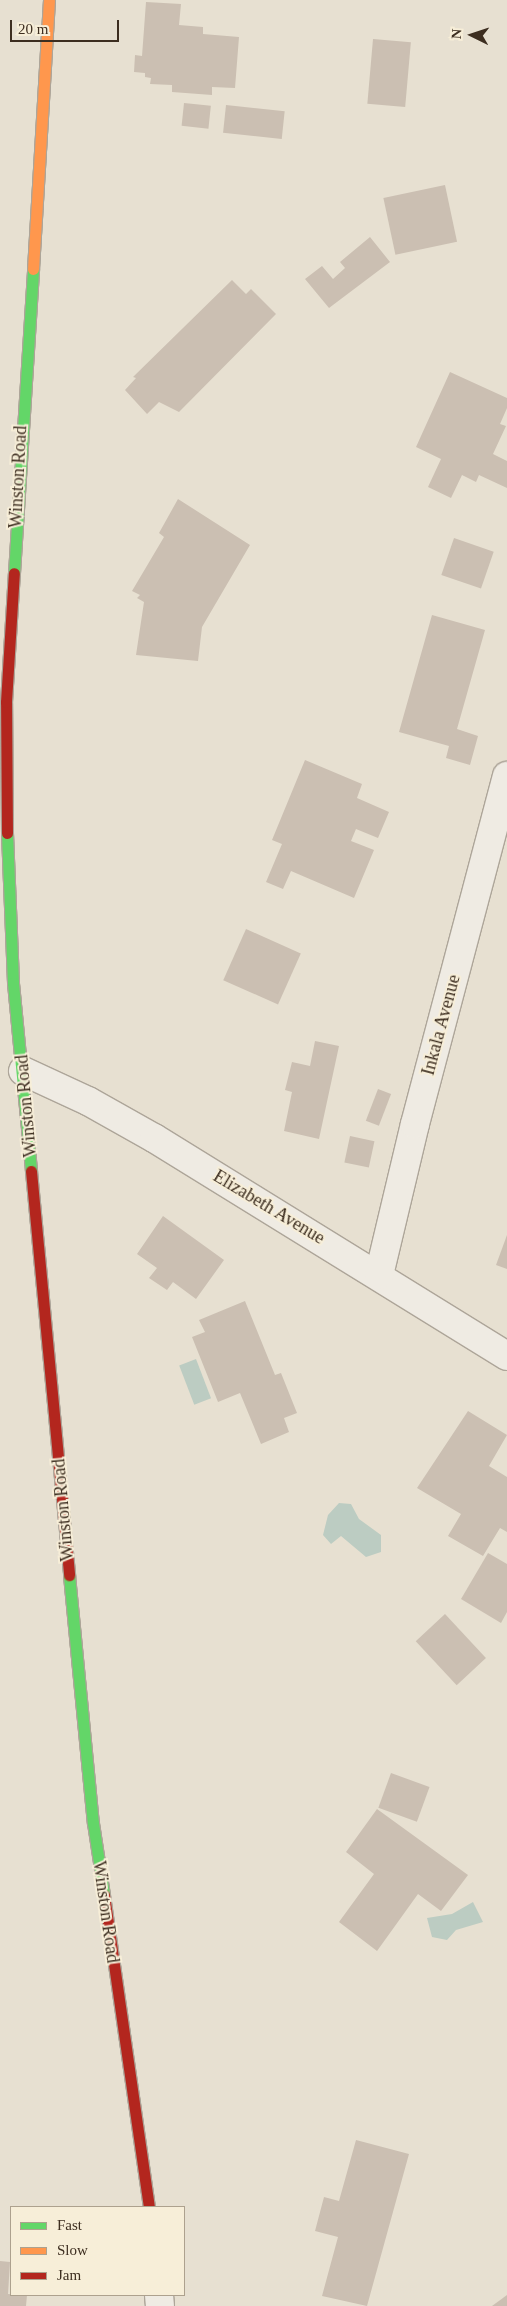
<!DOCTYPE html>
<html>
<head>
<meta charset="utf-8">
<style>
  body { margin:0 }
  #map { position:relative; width:507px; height:2306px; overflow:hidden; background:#e7e0d1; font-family:Georgia,serif }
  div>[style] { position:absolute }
  .water>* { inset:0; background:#bcccc2; transform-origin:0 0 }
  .building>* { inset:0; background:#cbbfb2; transform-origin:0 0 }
  .roads { filter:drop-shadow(1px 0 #ada599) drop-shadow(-1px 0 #ada599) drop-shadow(0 1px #ada599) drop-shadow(0 -1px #ada599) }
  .street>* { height:28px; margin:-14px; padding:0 14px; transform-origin:14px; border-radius:14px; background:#efebe3 }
  .fast>* { height:11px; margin:-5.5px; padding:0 5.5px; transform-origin:5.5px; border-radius:5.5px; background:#63d668 }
  .slow>* { height:11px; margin:-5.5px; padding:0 5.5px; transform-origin:5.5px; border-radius:5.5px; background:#ff974d }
  .jam>* { height:11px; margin:-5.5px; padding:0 5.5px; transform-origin:5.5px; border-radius:5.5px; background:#b3261e }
  span { translate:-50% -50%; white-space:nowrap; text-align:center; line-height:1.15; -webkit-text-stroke:4px #f7eed8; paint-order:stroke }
  .street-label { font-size:18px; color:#3d2e20 }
  .legend { position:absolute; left:10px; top:2206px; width:175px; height:90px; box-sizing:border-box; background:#f7eed8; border:1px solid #ada18e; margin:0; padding:6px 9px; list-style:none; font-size:15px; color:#3d2e20 }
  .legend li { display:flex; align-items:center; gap:10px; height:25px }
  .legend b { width:25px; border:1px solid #ada18e }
  .north { position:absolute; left:447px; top:10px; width:50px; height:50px; -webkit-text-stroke:4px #f7eed8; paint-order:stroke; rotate:274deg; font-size:14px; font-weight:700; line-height:20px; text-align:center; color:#3d2e20 }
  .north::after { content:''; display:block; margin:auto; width:18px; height:22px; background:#3d2e20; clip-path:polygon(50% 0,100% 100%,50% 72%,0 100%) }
  .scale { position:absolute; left:10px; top:20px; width:109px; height:22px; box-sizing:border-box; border:2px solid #3d2e20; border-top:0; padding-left:6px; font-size:15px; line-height:18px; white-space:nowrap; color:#3d2e20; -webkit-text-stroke:4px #f7eed8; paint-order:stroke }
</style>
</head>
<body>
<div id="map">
  <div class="water">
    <i style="left:196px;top:1359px;width:42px;height:18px;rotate:69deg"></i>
    <i style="clip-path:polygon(339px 1503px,351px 1504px,359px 1519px,381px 1535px,381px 1552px,366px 1557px,341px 1536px,331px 1544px,323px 1535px,328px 1515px)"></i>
    <i style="clip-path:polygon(473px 1902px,483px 1922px,456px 1930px,447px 1940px,432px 1937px,427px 1918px,452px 1914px)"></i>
  </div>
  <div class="building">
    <i style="clip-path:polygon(146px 2px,181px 4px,179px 25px,203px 27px,203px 34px,239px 37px,235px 88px,212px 87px,212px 95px,172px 92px,172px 85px,150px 84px,151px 78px,145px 77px,145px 73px,134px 72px,135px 55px,142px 56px)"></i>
    <i style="left:373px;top:39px;width:38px;height:65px;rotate:5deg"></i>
    <i style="left:184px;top:103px;width:27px;height:23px;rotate:6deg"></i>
    <i style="left:226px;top:105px;width:59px;height:28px;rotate:6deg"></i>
    <i style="left:445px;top:185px;width:58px;height:63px;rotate:78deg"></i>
    <i style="clip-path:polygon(370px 237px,390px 262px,329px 308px,305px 279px,322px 266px,333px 279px,345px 268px,340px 262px)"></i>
    <i style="clip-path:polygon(232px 280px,246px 294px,251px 289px,276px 314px,179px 412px,159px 402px,147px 414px,125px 390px,136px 378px,133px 377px)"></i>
    <i style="clip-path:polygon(450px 372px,507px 398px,507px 408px,500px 424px,506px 426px,493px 454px,507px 461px,507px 488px,479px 475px,476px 482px,462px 475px,451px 498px,428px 487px,441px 459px,416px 447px)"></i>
    <i style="clip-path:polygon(178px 499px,250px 545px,202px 627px,198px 661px,136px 655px,144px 602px,137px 598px,140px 595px,132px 591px,164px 537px,159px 533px)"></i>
    <i style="left:454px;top:538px;width:42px;height:39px;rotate:19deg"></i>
    <i style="clip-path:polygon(432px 615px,485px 630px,457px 729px,478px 736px,470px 765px,446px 758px,449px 746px,399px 732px)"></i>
    <i style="clip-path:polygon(305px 760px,362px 784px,357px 798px,389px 812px,378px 838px,356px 829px,351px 841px,374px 850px,354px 898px,291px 871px,283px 889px,266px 882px,282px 844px,272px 840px)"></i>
    <i style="left:246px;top:929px;width:60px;height:56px;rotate:24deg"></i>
    <i style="clip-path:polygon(315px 1041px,339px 1046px,319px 1139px,284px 1131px,292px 1092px,285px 1090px,292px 1062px,310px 1066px)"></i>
    <i style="left:378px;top:1089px;width:14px;height:34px;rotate:21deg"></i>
    <i style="left:350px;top:1136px;width:25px;height:27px;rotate:12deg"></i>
    <i style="clip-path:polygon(163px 1216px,224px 1260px,196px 1299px,173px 1282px,167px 1290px,149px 1278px,157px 1268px,137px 1254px)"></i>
    <i style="clip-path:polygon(507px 1235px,507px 1269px,496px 1265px)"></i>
    <i style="clip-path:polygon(245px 1301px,275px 1375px,281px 1373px,297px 1413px,284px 1418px,289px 1432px,261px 1444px,240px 1393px,218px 1402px,192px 1337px,205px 1332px,199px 1320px)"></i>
    <i style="clip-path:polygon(468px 1411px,507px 1435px,489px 1466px,507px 1477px,507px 1532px,500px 1528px,483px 1556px,448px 1536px,461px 1514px,417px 1488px)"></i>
    <i style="clip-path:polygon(488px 1553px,507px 1564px,507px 1612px,501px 1623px,461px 1599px)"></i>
    <i style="left:445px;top:1614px;width:60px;height:40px;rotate:47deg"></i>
    <i style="left:391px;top:1773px;width:41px;height:37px;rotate:20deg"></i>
    <i style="clip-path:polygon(377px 1809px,468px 1875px,441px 1911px,418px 1894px,377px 1951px,339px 1922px,374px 1874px,346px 1852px)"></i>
    <i style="clip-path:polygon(356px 2140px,409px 2154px,367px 2306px,322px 2296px,338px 2237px,315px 2231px,324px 2197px,339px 2201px)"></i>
    <i style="clip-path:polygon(0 2261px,10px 2262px,8px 2294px,27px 2295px,26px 2306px,0 2306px)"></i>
    <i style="clip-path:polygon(507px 2295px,507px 2306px,492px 2306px)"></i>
  </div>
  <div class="roads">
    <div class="street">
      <i style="left:23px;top:1071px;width:72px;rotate:24.8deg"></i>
      <i style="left:88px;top:1101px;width:76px;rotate:29.3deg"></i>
      <i style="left:154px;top:1138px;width:415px;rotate:31.7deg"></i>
      <i style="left:379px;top:1275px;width:155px;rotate:-76.6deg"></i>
      <i style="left:415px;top:1124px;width:360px;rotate:-75.2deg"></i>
      <i style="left:159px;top:2295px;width:11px;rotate:85deg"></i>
    </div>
    <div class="fast">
      <i style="left:14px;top:573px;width:305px;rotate:-86.4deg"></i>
      <i style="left:7px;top:833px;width:150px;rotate:87.7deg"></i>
      <i style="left:13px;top:983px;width:189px;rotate:84.5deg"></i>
      <i style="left:69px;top:1575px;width:249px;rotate:84.5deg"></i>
      <i style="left:93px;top:1823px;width:73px;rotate:81.3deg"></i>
    </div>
    <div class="slow">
      <i style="left:33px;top:269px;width:269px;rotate:-86.6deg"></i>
    </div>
    <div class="jam">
      <i style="left:7px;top:833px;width:131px;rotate:-90.4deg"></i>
      <i style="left:6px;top:702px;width:129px;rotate:-86.5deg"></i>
      <i style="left:31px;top:1171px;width:406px;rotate:84.6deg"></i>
      <i style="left:104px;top:1895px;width:315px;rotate:81.8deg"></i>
    </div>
  </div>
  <div class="street-label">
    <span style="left:18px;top:477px;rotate:-87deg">Winston Road</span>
    <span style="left:441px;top:1025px;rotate:-75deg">Inkala Avenue</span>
    <span style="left:26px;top:1106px;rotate:-95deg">Winston Road</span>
    <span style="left:269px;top:1207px;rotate:31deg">Elizabeth Avenue</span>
    <span style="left:63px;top:1510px;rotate:-95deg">Winston Road</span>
    <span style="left:106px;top:1912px;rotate:82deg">Winston Road</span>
  </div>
  <ul class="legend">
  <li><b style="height:6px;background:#63d668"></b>Fast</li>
  <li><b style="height:6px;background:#ff974d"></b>Slow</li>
  <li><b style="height:6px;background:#b3261e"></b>Jam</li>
  </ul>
  <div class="north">N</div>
  <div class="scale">20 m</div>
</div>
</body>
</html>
